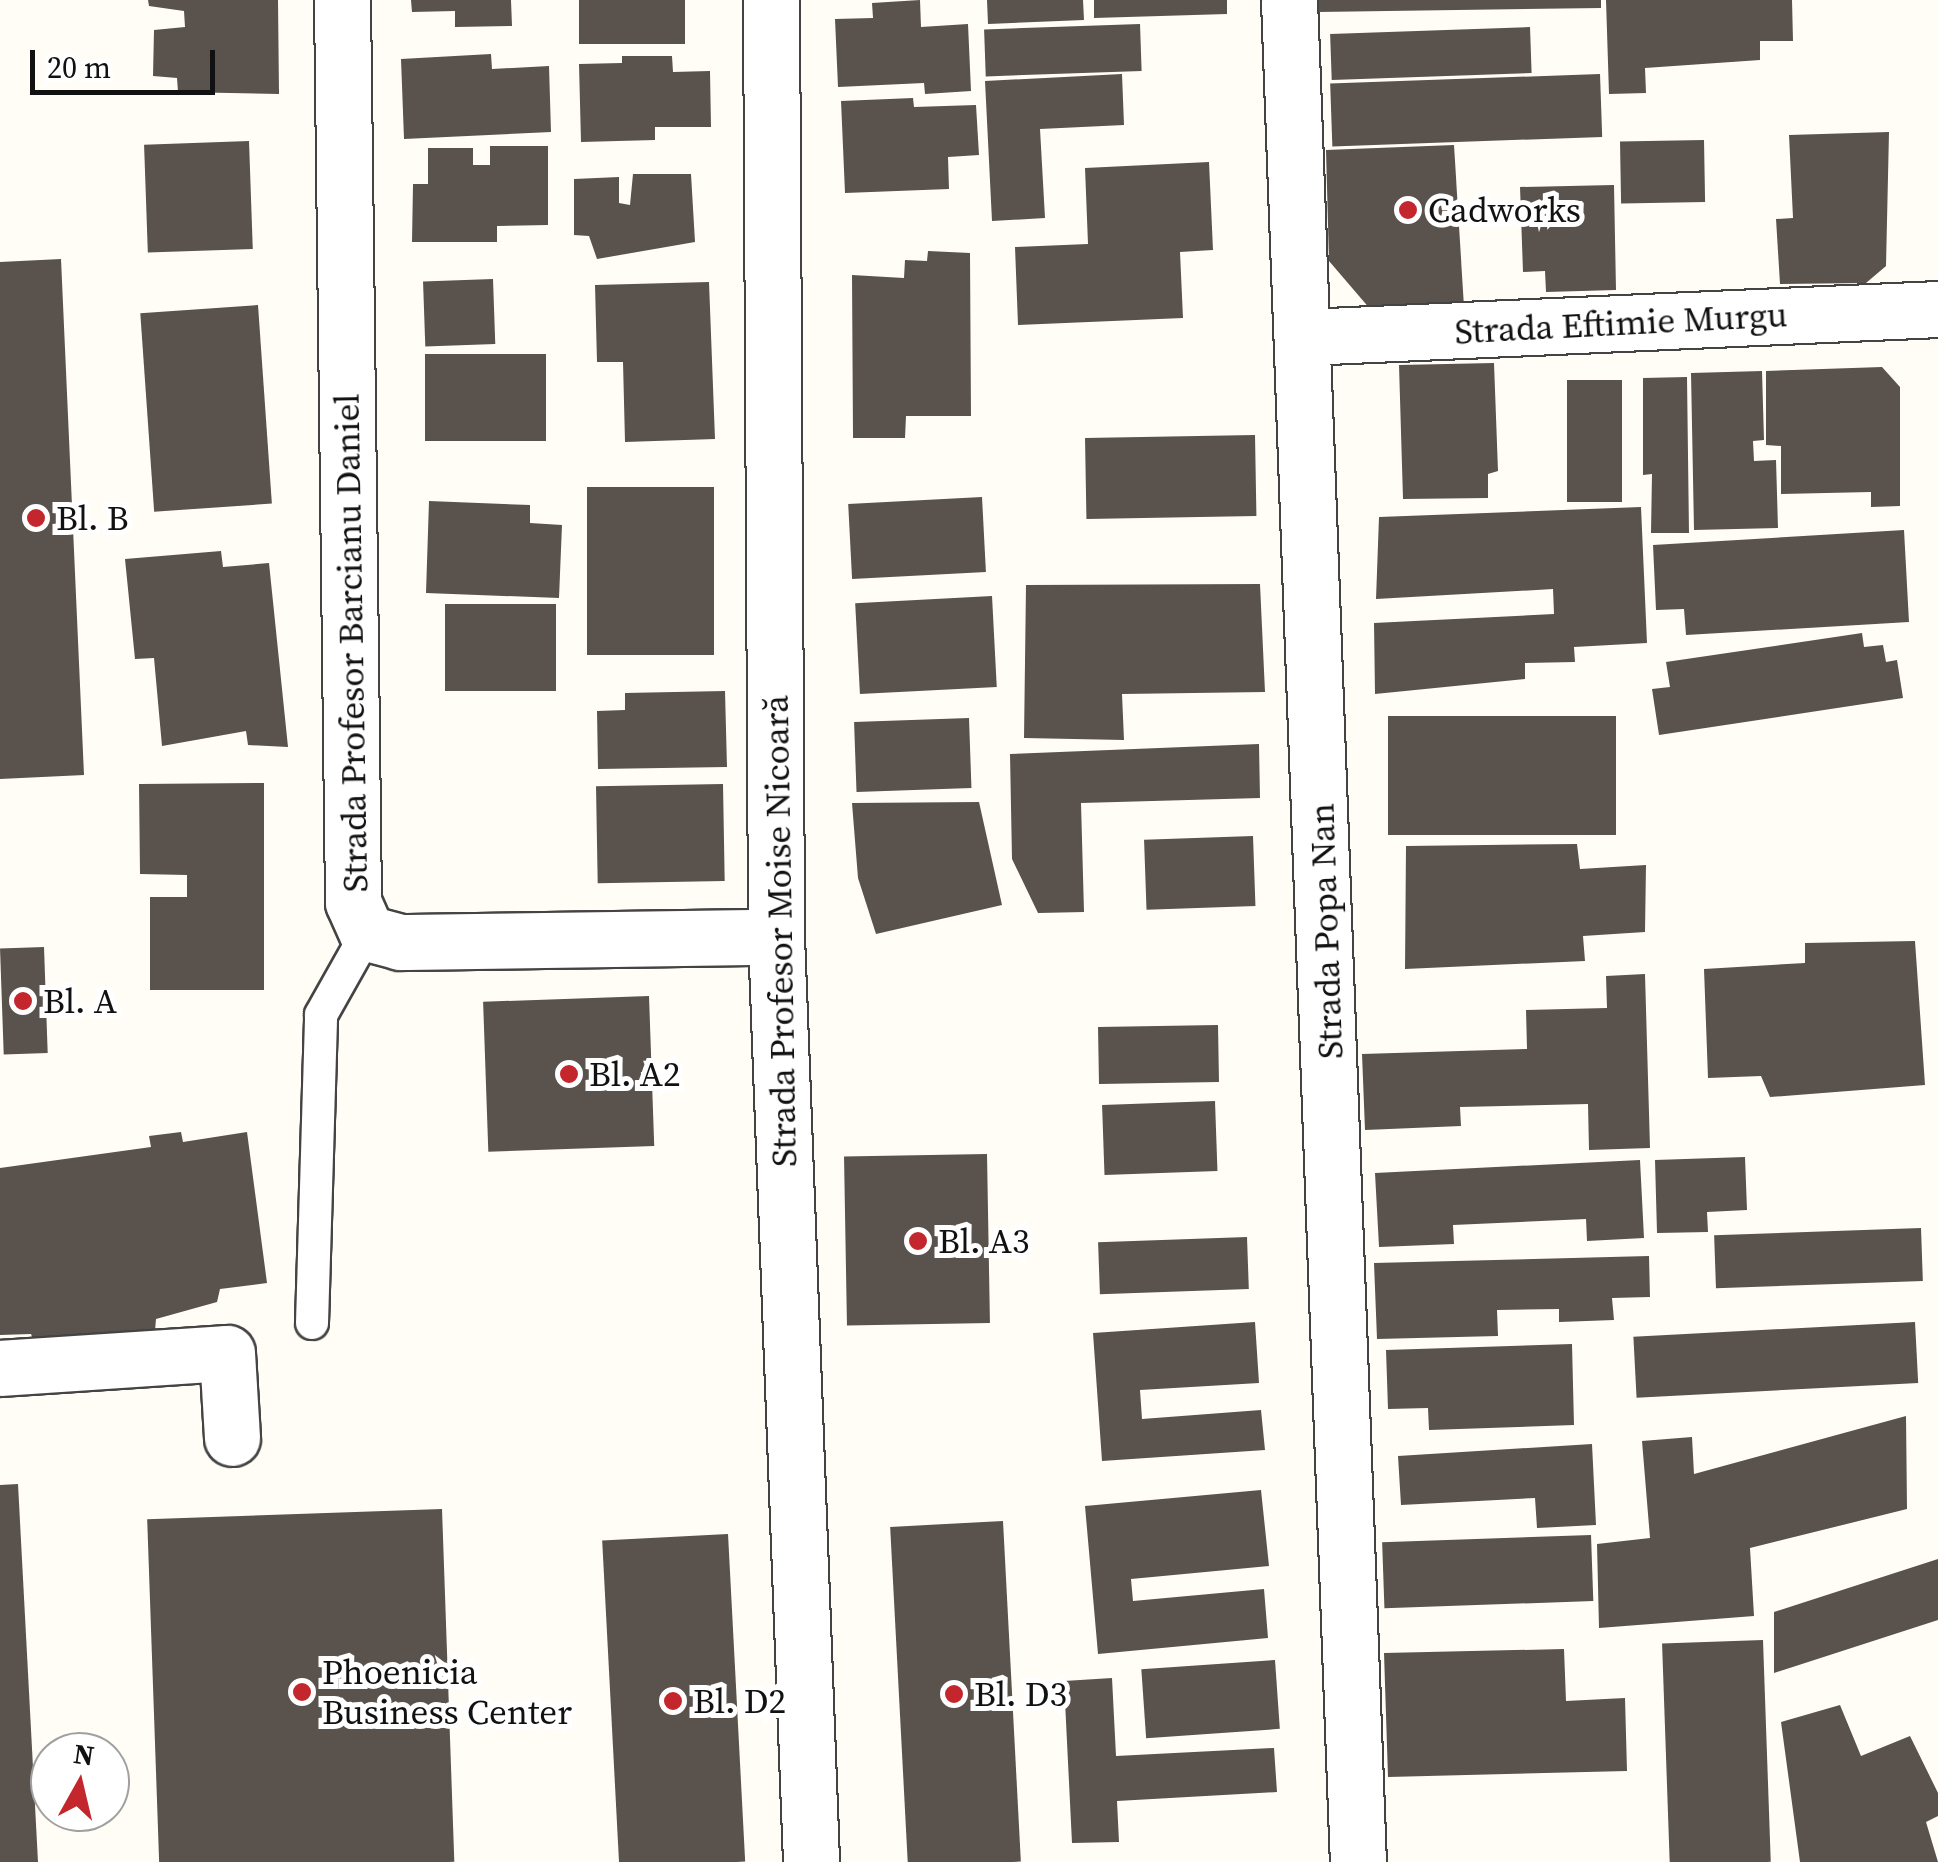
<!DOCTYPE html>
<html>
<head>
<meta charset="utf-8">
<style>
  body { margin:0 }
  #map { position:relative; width:1938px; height:1862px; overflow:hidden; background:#fffdf5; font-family:"Source Serif 4",serif }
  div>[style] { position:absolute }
  .building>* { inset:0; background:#5a524d; transform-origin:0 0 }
  .roads { filter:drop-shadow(2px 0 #444) drop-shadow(-2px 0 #444) drop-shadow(0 2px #444) drop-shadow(0 -2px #444) }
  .lane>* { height:32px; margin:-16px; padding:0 16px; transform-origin:16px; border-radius:16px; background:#fff }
  .street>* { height:55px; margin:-27.5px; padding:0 27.5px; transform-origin:27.5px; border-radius:27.5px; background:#fff }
  .dots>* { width:28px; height:28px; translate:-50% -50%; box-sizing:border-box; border:5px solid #fff; border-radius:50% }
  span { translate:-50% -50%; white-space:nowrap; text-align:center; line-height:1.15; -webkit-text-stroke:10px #fff; paint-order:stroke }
  .poi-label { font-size:35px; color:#111 }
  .left { translate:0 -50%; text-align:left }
  .street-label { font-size:35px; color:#111 }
  .north { position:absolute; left:30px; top:1732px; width:100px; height:100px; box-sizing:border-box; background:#fff; border:2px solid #a0a0a0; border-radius:50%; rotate:8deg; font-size:28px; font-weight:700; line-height:40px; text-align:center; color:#111 }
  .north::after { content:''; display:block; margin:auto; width:35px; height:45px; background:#c4262e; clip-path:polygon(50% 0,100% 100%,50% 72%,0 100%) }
  .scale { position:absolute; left:30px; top:50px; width:185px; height:45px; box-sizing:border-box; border:5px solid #111; border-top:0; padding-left:12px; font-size:30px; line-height:35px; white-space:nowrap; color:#111; -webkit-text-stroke:8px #fff; paint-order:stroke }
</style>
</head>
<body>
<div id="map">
  <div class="building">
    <i style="clip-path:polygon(148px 0,278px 0,279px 94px,178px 92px,177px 78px,153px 76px,154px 30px,185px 27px,184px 11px,149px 6px)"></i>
    <i style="clip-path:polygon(411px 0,511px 0,512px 26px,455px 27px,455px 11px,412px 12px)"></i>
    <i style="left:579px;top:0;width:106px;height:44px"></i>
    <i style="clip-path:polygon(920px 0,921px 27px,968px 24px,971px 91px,925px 94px,924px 83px,838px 87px,835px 19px,873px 18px,872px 3px)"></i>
    <i style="clip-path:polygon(987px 0,1083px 0,1084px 20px,988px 24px)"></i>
    <i style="clip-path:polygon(1094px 0,1227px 0,1227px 14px,1094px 18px)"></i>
    <i style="clip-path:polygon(1318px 0,1601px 0,1601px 8px,1318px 12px)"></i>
    <i style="clip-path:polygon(1606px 0,1792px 0,1793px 41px,1760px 41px,1760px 60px,1645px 68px,1646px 93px,1609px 94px)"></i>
    <i style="left:1140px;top:24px;width:47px;height:156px;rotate:88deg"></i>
    <i style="left:1530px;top:27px;width:46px;height:200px;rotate:88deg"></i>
    <i style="clip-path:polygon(491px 54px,492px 69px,549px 66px,551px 132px,404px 139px,401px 59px)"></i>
    <i style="clip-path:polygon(622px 56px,672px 56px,673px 72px,710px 71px,711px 127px,655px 127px,655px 140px,581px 142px,579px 64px,622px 63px)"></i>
    <i style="clip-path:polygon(1122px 74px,1124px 125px,1040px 129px,1045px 218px,992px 221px,985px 81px)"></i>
    <i style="left:1600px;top:74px;width:63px;height:270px;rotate:88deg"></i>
    <i style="clip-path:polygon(913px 98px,914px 107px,976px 105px,979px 155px,948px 157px,949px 189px,845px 193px,841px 101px)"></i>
    <i style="clip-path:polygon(1889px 132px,1886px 266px,1866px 283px,1780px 284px,1776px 219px,1793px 218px,1789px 135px)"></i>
    <i style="left:1704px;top:140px;width:62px;height:84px;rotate:89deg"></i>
    <i style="left:249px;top:141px;width:108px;height:105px;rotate:88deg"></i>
    <i style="clip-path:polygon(1454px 145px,1464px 307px,1371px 310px,1329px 261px,1326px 150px)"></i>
    <i style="clip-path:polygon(490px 146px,548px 146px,548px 225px,497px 226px,497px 242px,412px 242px,413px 184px,428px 184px,428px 148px,473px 148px,473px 165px,490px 165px)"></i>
    <i style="clip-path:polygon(1209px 162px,1213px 250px,1180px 252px,1183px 318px,1018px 325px,1015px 247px,1088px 244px,1085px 168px)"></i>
    <i style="clip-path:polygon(633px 174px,691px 174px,695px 242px,597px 259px,589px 236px,574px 235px,574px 179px,619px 177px,619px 203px,630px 205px)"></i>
    <i style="clip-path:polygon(1614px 185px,1616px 290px,1546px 292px,1545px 271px,1523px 272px,1520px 187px)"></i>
    <i style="clip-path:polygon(928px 251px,970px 253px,971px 416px,906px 416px,905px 438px,853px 438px,852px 275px,904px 278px,905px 260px,927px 261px)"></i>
    <i style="clip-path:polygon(61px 259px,84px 775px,0 779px,0 262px)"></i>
    <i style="left:493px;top:279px;width:65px;height:70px;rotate:88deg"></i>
    <i style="clip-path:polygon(709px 282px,715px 439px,625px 442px,623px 362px,597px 362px,595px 285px)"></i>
    <i style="left:258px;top:305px;width:199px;height:118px;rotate:86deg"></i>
    <i style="left:425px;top:354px;width:121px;height:87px"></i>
    <i style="clip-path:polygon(1494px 363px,1498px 471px,1488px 474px,1488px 498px,1403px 499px,1399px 365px)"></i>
    <i style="clip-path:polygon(1882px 367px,1900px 387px,1900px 506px,1871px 507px,1871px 492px,1781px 494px,1781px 446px,1766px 445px,1766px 371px)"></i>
    <i style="clip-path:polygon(1762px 371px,1764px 440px,1753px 441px,1754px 461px,1776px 460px,1778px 528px,1694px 530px,1691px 373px)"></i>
    <i style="clip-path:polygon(1687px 377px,1689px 533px,1651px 533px,1652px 474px,1643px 475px,1643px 378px)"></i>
    <i style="left:1567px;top:380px;width:55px;height:122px"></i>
    <i style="left:1255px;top:435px;width:81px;height:170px;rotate:89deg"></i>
    <i style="left:587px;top:487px;width:127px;height:168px"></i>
    <i style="left:982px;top:497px;width:75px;height:134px;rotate:87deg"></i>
    <i style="clip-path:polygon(429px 501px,530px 505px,530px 523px,562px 525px,559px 598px,426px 593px)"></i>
    <i style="clip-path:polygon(1641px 507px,1647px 643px,1574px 647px,1575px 662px,1525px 663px,1525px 679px,1375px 694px,1374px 623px,1554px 614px,1553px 589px,1376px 599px,1379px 517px)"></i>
    <i style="clip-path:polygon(1904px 530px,1909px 622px,1686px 635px,1684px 609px,1656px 610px,1653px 545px)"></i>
    <i style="clip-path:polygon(221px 551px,223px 567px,269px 563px,288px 747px,248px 745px,246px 731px,162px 746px,154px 658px,135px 659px,125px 559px)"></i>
    <i style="clip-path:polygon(1260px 584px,1265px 692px,1122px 694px,1124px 740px,1024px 738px,1026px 585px)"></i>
    <i style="left:992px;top:596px;width:91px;height:137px;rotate:87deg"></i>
    <i style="left:445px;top:604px;width:111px;height:87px"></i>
    <i style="clip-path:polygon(1862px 633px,1864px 647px,1883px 645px,1886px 662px,1897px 660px,1903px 698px,1659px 735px,1652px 689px,1670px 687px,1666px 662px)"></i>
    <i style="clip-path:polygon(725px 691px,727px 767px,598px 769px,597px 711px,625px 710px,625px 693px)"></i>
    <i style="left:1388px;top:716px;width:228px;height:119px"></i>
    <i style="left:969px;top:718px;width:70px;height:115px;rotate:88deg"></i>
    <i style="clip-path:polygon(1259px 744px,1260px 798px,1081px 803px,1084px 912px,1038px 913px,1012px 859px,1010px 754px)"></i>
    <i style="clip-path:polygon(264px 783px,264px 990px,150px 990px,150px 897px,187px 897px,187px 875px,140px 874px,139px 784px)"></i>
    <i style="left:723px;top:784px;width:97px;height:127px;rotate:89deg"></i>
    <i style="clip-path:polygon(979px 802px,1002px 905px,876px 934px,858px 878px,852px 803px)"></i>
    <i style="left:1253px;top:836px;width:70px;height:109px;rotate:88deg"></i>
    <i style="clip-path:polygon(1577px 844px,1580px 869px,1646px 865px,1645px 932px,1583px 936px,1585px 961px,1405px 969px,1406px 846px)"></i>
    <i style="clip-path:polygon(1915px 941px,1925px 1085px,1770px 1097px,1761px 1076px,1708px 1078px,1704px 969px,1805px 963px,1805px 943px)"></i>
    <i style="left:44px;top:947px;width:106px;height:44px;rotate:88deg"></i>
    <i style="clip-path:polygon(1645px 974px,1650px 1148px,1589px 1150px,1588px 1104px,1460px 1107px,1461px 1126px,1365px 1130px,1362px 1054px,1527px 1049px,1526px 1010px,1607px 1008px,1606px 976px)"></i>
    <i style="left:649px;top:996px;width:150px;height:166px;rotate:88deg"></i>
    <i style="left:1218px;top:1025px;width:57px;height:120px;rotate:89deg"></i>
    <i style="left:1215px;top:1101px;width:70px;height:113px;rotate:88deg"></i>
    <i style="clip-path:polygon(181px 1132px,183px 1142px,247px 1132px,267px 1283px,220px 1289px,217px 1302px,156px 1319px,155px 1331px,36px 1347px,31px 1334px,0 1335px,0 1168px,151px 1147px,149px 1136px)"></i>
    <i style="left:987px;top:1154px;width:169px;height:143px;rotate:89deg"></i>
    <i style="clip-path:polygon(1745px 1157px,1747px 1210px,1707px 1212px,1708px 1232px,1657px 1233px,1655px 1160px)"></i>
    <i style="clip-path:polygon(1640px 1160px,1644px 1238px,1587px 1241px,1586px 1219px,1453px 1225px,1454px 1244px,1379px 1247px,1375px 1173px)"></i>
    <i style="left:1921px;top:1228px;width:53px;height:207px;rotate:88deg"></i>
    <i style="left:1247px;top:1237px;width:52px;height:149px;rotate:88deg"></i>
    <i style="clip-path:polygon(1649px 1256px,1650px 1297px,1612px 1298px,1614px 1320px,1559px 1322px,1559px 1309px,1497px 1310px,1498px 1336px,1377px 1339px,1374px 1263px)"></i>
    <i style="clip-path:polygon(1255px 1322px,1259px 1383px,1140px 1390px,1142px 1419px,1261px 1410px,1265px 1450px,1102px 1461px,1093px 1333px)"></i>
    <i style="left:1915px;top:1322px;width:61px;height:282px;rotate:87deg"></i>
    <i style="clip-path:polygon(1572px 1344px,1574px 1425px,1429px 1430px,1428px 1408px,1388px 1409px,1386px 1350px)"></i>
    <i style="clip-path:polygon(1906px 1416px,1907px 1509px,1750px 1548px,1754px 1616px,1599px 1628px,1597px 1544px,1650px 1538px,1642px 1441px,1692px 1437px,1694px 1474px)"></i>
    <i style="clip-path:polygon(1592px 1444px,1596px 1525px,1537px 1528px,1535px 1498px,1401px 1505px,1398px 1456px)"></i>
    <i style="clip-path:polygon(18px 1484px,38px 1862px,0 1862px,0 1485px)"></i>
    <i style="clip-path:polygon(1261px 1490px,1269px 1566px,1131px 1579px,1133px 1601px,1264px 1589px,1268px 1638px,1098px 1654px,1085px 1506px)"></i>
    <i style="left:442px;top:1509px;width:353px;height:295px;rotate:88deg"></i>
    <i style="left:1003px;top:1521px;width:341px;height:113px;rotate:87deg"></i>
    <i style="left:728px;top:1534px;width:328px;height:126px;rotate:87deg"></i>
    <i style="left:1591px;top:1535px;width:66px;height:209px;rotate:88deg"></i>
    <i style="clip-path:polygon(1938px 1559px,1938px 1620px,1774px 1673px,1774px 1612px)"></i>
    <i style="left:1763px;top:1640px;width:222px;height:101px;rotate:88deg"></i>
    <i style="clip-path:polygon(1564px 1649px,1566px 1701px,1625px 1698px,1627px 1771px,1388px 1777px,1384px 1653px)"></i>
    <i style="left:1275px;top:1660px;width:69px;height:134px;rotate:86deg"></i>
    <i style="clip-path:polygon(1112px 1678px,1116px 1756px,1274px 1748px,1277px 1792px,1117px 1801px,1119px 1842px,1072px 1843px,1064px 1681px)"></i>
    <i style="clip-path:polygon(1840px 1705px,1861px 1756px,1910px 1736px,1938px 1793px,1938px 1816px,1926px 1822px,1938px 1862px,1800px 1862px,1781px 1722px)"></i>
  </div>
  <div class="roads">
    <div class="lane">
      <i style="left:312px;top:1323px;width:308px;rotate:-88.3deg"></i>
      <i style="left:321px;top:1015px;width:94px;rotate:-60.7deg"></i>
    </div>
    <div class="street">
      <i style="left:342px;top:0;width:902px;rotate:89.3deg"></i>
      <i style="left:353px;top:902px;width:34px;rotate:66deg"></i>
      <i style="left:367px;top:933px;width:34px;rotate:15deg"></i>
      <i style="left:400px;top:942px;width:376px;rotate:-0.8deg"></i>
      <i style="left:771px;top:0;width:937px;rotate:89.69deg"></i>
      <i style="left:776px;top:937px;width:926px;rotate:87.83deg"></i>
      <i style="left:1289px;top:0;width:1863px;rotate:87.88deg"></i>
      <i style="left:1305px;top:337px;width:634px;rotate:-2.53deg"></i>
      <i style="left:0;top:1368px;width:227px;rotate:-3.8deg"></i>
      <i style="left:227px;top:1353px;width:85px;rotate:86.6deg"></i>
    </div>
  </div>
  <div class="dots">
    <i style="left:1408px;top:210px;background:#c4262e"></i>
    <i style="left:36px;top:518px;background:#c4262e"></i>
    <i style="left:23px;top:1001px;background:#c4262e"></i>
    <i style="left:569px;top:1074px;background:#c4262e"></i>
    <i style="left:918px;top:1241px;background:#c4262e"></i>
    <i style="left:302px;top:1692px;background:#c4262e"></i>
    <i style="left:954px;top:1694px;background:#c4262e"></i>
    <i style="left:673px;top:1701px;background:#c4262e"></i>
  </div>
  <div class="poi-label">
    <span class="left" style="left:1428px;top:210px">Cadworks</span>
    <span class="left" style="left:56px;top:518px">Bl. B</span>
    <span class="left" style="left:43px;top:1001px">Bl. A</span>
    <span class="left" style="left:589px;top:1074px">Bl. A2</span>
    <span class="left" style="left:938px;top:1241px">Bl. A3</span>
    <span class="left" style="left:322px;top:1692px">Phoenicia<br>Business Center</span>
    <span class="left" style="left:974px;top:1694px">Bl. D3</span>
    <span class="left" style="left:693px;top:1701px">Bl. D2</span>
  </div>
  <div class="street-label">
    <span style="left:1621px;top:323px;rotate:-3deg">Strada Eftimie Murgu</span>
    <span style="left:351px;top:643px;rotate:-91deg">Strada Profesor Barcianu Daniel</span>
    <span style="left:780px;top:931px;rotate:-91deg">Strada Profesor Moise Nicoară</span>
    <span style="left:1326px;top:931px;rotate:-92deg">Strada Popa Nan</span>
  </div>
  <div class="north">N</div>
  <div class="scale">20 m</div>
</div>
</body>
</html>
